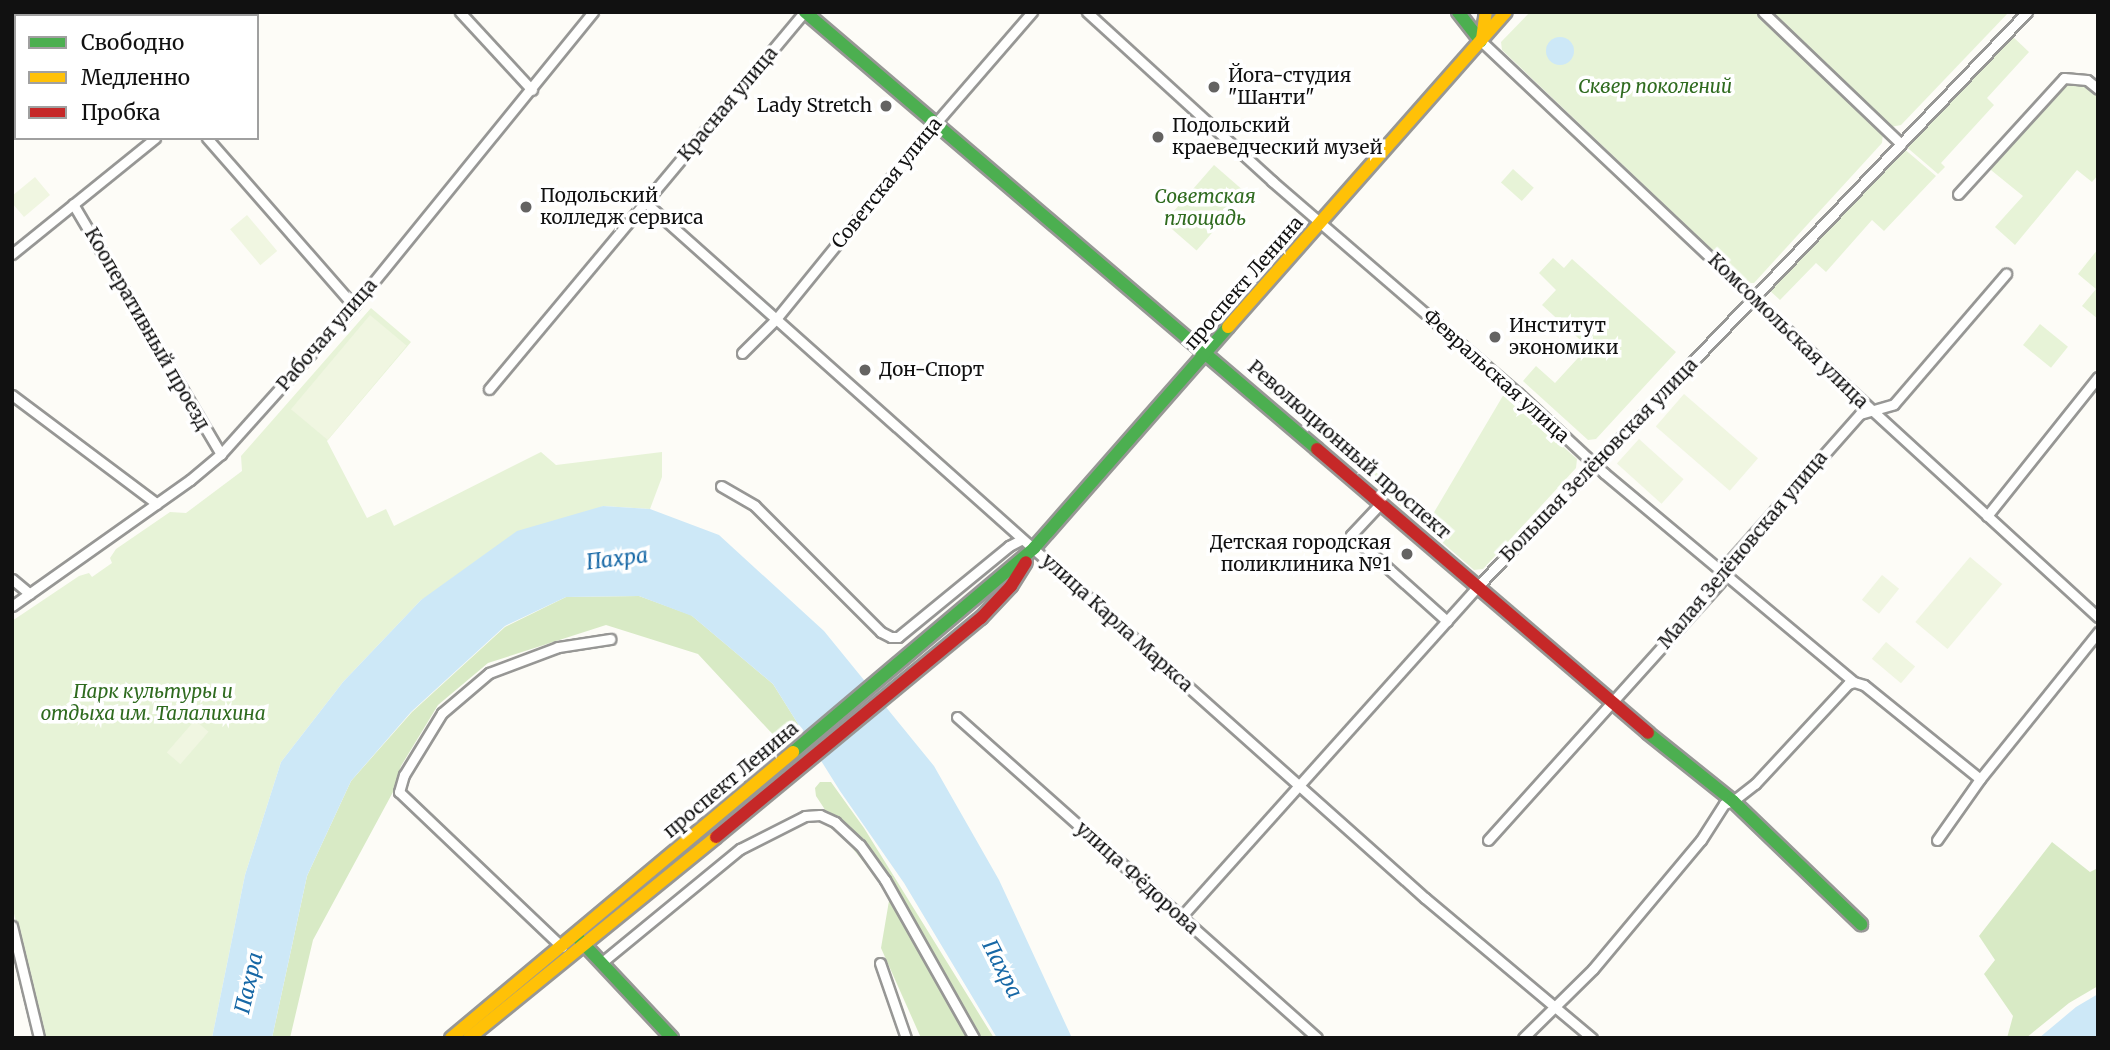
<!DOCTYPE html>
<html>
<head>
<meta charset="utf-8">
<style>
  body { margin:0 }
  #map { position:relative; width:2110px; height:1050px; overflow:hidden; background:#fdfcf7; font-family:Merriweather,serif }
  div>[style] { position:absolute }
  .green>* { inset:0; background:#e7f3d7; transform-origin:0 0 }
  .forest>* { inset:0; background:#d8eac5 }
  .pitch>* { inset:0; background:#f0f6e1; transform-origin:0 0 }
  .water>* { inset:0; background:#cde8f7 }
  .round { border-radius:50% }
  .roads { filter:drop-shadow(2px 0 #979795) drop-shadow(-2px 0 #979795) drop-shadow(0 2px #979795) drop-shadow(0 -2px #979795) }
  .street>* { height:9px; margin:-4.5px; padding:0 4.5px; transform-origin:4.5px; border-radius:4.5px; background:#fffffe }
  .fast>* { height:12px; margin:-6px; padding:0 6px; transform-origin:6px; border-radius:6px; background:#4caf50 }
  .slow>* { height:12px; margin:-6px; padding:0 6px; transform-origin:6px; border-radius:6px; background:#ffc107 }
  .jam>* { height:12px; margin:-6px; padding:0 6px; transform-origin:6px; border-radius:6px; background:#c62828 }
  .dots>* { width:19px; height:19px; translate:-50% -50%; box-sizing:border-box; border:4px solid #fff; border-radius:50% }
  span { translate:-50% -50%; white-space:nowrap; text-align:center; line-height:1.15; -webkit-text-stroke:7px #fff; paint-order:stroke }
  .poi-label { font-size:19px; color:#111 }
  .left { translate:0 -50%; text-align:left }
  .right { translate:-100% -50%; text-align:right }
  .park-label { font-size:19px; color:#2f6b1f; font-style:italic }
  .street-label { font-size:19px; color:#111 }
  .water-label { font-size:21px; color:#1768a6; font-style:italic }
  .frame { position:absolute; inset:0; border:14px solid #111; pointer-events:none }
  .legend { position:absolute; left:14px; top:14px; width:245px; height:126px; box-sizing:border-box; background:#fff; border:2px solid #a0a0a0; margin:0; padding:9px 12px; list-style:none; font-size:21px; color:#111 }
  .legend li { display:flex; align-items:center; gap:14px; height:35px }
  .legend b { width:35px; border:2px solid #a0a0a0 }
</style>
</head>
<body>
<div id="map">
  <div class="green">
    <i style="clip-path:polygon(1530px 12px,1756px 12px,1883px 133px,1882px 143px,1754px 283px,1747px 283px,1502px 50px,1501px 42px)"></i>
    <i style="clip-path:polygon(1769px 12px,2009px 12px,1901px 125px,1891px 127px)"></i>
    <i style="clip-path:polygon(2010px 34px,2029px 52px,1987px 98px,1994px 105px,1941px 163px,1945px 167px,1938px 174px,1903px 144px)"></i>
    <i style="clip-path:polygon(2065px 80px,2086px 82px,2098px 92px,2098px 175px,2092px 182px,2077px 170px,2015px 245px,1995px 227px,2023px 196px,1986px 166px)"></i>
    <i style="clip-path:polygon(1902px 147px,1936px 176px,1884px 231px,1872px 220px,1826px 272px,1816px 263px,1780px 300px,1768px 289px)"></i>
    <i style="left:1214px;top:165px;width:43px;height:76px;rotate:41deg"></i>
    <i style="left:1513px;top:169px;width:28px;height:18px;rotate:42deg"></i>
    <i style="clip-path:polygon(2098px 249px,2098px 319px,2082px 306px,2096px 289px,2078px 274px)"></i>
    <i style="clip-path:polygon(1553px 258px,1564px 268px,1572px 259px,1676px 352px,1596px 439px,1588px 440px,1523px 381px,1536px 366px,1555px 383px,1588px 347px,1542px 305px,1556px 290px,1539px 273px)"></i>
    <i style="clip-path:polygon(371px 308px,411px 342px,327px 441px,367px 518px,386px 509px,394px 526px,541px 452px,556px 465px,662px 452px,662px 477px,650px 509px,603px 506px,421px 600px,343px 682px,281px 762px,245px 875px,212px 1038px,43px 1038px,12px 905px,12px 621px,79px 576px,89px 573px,92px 577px,112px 563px,110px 558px,116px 549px,170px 512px,186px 513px,242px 471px,241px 456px)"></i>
    <i style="left:2040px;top:324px;width:36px;height:27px;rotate:39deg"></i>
    <i style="clip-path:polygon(1256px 376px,1299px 406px,1433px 514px,1504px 394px,1577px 459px,1576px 468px,1483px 569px,1474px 570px,1261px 385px)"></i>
  </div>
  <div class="forest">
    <i style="clip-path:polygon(639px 596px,691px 615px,773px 684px,800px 727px,778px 740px,698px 654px,606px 625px,488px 663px,438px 705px,401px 766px,393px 792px,313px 940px,290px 1038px,272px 1038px,307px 876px,351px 781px,412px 712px,505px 627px,566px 597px)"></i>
    <i style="clip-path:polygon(820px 782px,831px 782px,864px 828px,994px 1038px,921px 1038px,881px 948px,890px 895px,841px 834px,816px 796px,815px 788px)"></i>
    <i style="clip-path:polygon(2052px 842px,2090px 872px,2098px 868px,2098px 986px,2069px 1003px,2026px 1038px,2007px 1038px,2013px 1016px,1984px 974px,1995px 960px,1979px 936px)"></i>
  </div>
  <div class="pitch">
    <i style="clip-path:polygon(35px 177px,50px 195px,24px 217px,12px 203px,12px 196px)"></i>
    <i style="left:247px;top:215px;width:47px;height:22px;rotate:50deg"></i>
    <i style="left:370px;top:315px;width:48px;height:123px;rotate:40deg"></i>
    <i style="left:1684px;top:394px;width:98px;height:43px;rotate:41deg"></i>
    <i style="left:1639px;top:439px;width:60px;height:33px;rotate:42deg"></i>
    <i style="left:1970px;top:557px;width:42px;height:85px;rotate:40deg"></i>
    <i style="left:1882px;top:575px;width:22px;height:32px;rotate:39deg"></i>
    <i style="left:1886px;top:642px;width:38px;height:22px;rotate:40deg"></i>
    <i style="left:195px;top:720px;width:18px;height:43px;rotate:41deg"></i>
  </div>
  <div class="water">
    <i class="round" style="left:1546px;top:37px;width:28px;height:28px"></i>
    <i style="clip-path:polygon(603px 506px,650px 509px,719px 535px,824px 631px,934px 766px,999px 880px,1072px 1038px,997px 1038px,904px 883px,840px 791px,773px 684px,692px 616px,639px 596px,566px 597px,505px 626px,411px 712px,351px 781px,307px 876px,272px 1038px,212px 1038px,245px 875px,281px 762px,343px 682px,421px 600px,517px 531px)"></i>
    <i style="clip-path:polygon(2098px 994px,2098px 1038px,2039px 1038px,2076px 1007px)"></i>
  </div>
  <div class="roads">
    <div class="street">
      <i style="left:460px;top:12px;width:106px;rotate:47.3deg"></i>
      <i style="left:1087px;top:12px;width:251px;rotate:42.4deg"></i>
      <i style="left:1272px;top:181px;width:325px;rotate:40.8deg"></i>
      <i style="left:1518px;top:393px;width:117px;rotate:42.9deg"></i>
      <i style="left:1604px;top:473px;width:326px;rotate:39.9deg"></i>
      <i style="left:1854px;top:682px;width:10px;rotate:17deg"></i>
      <i style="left:1864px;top:685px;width:149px;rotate:39deg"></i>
      <i style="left:1763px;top:12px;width:191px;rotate:43.7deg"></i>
      <i style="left:1481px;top:41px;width:539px;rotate:43.35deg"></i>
      <i style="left:1873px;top:411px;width:305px;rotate:42.5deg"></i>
      <i style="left:207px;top:138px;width:223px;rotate:48.8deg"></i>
      <i style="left:1958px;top:194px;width:157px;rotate:-47.6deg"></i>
      <i style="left:2064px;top:78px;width:23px;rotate:5deg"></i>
      <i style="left:2087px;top:80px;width:14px;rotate:39deg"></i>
      <i style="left:646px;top:203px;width:1044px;rotate:41.74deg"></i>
      <i style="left:1425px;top:898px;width:218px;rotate:40deg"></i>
      <i style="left:73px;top:204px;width:291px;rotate:59.4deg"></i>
      <i style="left:12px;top:254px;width:184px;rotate:-39deg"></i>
      <i style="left:742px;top:353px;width:48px;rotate:-45deg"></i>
      <i style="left:776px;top:319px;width:241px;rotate:-50.9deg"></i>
      <i style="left:928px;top:132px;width:159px;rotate:-49.1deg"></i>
      <i style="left:489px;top:389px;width:491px;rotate:-50.1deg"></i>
      <i style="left:12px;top:395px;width:181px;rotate:36.9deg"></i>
      <i style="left:721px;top:486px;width:39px;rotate:30deg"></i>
      <i style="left:755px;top:506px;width:178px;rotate:45deg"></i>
      <i style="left:881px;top:632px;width:11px;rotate:27deg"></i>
      <i style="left:891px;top:637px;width:7px"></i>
      <i style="left:898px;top:637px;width:144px;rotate:-39.3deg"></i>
      <i style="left:1009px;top:546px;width:13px;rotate:-27deg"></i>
      <i style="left:1381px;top:503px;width:44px;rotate:133.2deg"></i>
      <i style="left:1351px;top:535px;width:129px;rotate:41.9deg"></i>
      <i style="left:1987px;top:516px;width:178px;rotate:-51.4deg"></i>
      <i style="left:12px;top:579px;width:23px;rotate:40deg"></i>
      <i style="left:12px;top:606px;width:218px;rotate:-35.3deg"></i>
      <i style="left:190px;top:480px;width:40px;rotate:-40deg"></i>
      <i style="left:221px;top:454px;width:199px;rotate:-48.1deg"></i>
      <i style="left:354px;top:306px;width:379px;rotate:-50.9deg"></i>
      <i style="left:957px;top:717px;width:482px;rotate:41.7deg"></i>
      <i style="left:1488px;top:840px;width:347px;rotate:-48deg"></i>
      <i style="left:1720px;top:582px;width:10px;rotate:-90deg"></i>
      <i style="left:1720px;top:572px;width:211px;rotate:-48.5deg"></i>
      <i style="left:1860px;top:414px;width:35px;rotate:-16deg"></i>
      <i style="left:1894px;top:404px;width:172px;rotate:-49.3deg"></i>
      <i style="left:1937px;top:840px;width:75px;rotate:-54.8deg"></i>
      <i style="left:1980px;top:779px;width:189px;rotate:-51.2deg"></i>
      <i style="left:1181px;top:917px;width:445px;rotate:-48.1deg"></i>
      <i style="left:1478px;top:586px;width:794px;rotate:-46.28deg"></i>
      <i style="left:12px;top:926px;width:115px;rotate:76.4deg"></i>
      <i style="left:562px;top:947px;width:225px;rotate:-136.4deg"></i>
      <i style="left:399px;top:792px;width:18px;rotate:-74deg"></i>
      <i style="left:404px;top:775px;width:73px;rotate:-58.5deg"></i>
      <i style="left:442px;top:713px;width:62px;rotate:-40.4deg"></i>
      <i style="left:489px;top:673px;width:74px;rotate:-20.6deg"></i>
      <i style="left:558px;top:647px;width:53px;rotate:-8.7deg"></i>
      <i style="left:601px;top:963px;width:180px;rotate:-39.4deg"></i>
      <i style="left:740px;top:849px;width:73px;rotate:-26.9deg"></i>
      <i style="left:805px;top:816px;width:15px;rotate:-4deg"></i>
      <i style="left:820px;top:815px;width:17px;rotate:25deg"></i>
      <i style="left:835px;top:822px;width:34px;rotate:43deg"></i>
      <i style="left:860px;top:845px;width:43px;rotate:54.5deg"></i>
      <i style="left:885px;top:880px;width:181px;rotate:60.6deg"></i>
      <i style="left:880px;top:963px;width:79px;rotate:70.9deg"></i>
      <i style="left:1523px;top:1038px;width:98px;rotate:-44.6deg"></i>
      <i style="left:1593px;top:969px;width:168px;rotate:-50.1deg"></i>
      <i style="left:1701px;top:840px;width:43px;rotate:-57.4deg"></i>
      <i style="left:1724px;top:804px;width:9px;rotate:-18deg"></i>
      <i style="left:1733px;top:801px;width:28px;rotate:-38deg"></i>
      <i style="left:1755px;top:784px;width:137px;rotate:-47.1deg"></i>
      <i style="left:1848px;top:684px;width:6px;rotate:-18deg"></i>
    </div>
    <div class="fast">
      <i style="left:805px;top:12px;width:673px;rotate:40.48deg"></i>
      <i style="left:1458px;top:12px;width:37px;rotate:52deg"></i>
      <i style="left:1648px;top:733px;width:109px;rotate:38.7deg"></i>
      <i style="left:1733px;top:801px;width:178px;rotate:43.9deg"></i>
      <i style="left:793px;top:752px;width:316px;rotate:-40.2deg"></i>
      <i style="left:1034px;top:548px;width:294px;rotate:-48.7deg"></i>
      <i style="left:579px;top:939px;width:136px;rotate:46.8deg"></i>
    </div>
    <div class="slow">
      <i style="left:1482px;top:39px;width:27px;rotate:-82deg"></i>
      <i style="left:1228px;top:327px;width:420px;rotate:-48.6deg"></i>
      <i style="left:451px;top:1038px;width:446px;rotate:-39.9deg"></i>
      <i style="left:469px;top:1038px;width:318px;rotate:-39.1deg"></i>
    </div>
    <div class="jam">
      <i style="left:1317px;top:449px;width:436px;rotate:40.6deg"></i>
      <i style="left:716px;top:837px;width:344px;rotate:-39.6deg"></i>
      <i style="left:981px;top:618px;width:44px;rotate:-46.8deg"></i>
      <i style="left:1011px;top:586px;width:28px;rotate:-58deg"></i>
    </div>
  </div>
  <div class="dots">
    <i style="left:1214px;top:87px;background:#646362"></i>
    <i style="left:886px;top:106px;background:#646362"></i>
    <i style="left:1158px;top:137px;background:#646362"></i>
    <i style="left:526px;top:207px;background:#646362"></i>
    <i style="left:1495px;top:337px;background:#646362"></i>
    <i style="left:865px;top:370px;background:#646362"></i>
    <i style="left:1407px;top:554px;background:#646362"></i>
  </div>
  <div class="poi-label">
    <span class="left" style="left:1228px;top:87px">Йога-студия<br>"Шанти"</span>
    <span class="right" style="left:872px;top:106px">Lady Stretch</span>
    <span class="left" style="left:1172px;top:137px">Подольский<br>краеведческий музей</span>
    <span class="left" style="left:540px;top:207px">Подольский<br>колледж сервиса</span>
    <span class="left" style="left:1509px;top:337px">Институт<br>экономики</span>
    <span class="left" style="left:879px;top:370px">Дон-Спорт</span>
    <span class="right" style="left:1391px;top:554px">Детская городская<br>поликлиника №1</span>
  </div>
  <div class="park-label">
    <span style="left:1655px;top:87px">Сквер поколений</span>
    <span style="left:1205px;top:208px">Советская<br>площадь</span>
    <span style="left:153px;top:703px">Парк культуры и<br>отдыха им. Талалихина</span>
  </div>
  <div class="street-label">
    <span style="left:728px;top:104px;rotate:-50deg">Красная улица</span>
    <span style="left:887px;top:183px;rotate:-51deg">Советская улица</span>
    <span style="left:1244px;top:283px;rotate:-49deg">проспект Ленина</span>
    <span style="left:147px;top:329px;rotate:60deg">Кооперативный проезд</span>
    <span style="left:1788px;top:331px;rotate:44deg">Комсомольская улица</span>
    <span style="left:327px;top:335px;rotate:-49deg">Рабочая улица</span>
    <span style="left:1496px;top:376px;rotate:42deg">Февральская улица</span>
    <span style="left:1349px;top:450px;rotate:41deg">Революционный проспект</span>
    <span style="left:1599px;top:460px;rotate:-46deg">Большая Зелёновская улица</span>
    <span style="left:1743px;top:550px;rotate:-50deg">Малая Зелёновская улица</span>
    <span style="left:1117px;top:623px;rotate:42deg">улица Карла Маркса</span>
    <span style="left:731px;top:780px;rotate:-40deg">проспект Ленина</span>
    <span style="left:1137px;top:878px;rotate:42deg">улица Фёдорова</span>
  </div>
  <div class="water-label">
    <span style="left:617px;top:559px;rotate:-7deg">Пахра</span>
    <span style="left:1002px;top:969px;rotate:63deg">Пахра</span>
    <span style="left:249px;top:983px;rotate:-77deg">Пахра</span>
  </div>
  <div class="frame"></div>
  <ul class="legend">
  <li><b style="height:9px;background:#4caf50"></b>Свободно</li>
  <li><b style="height:9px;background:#ffc107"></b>Медленно</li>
  <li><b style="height:9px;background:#c62828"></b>Пробка</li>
  </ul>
</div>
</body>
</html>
